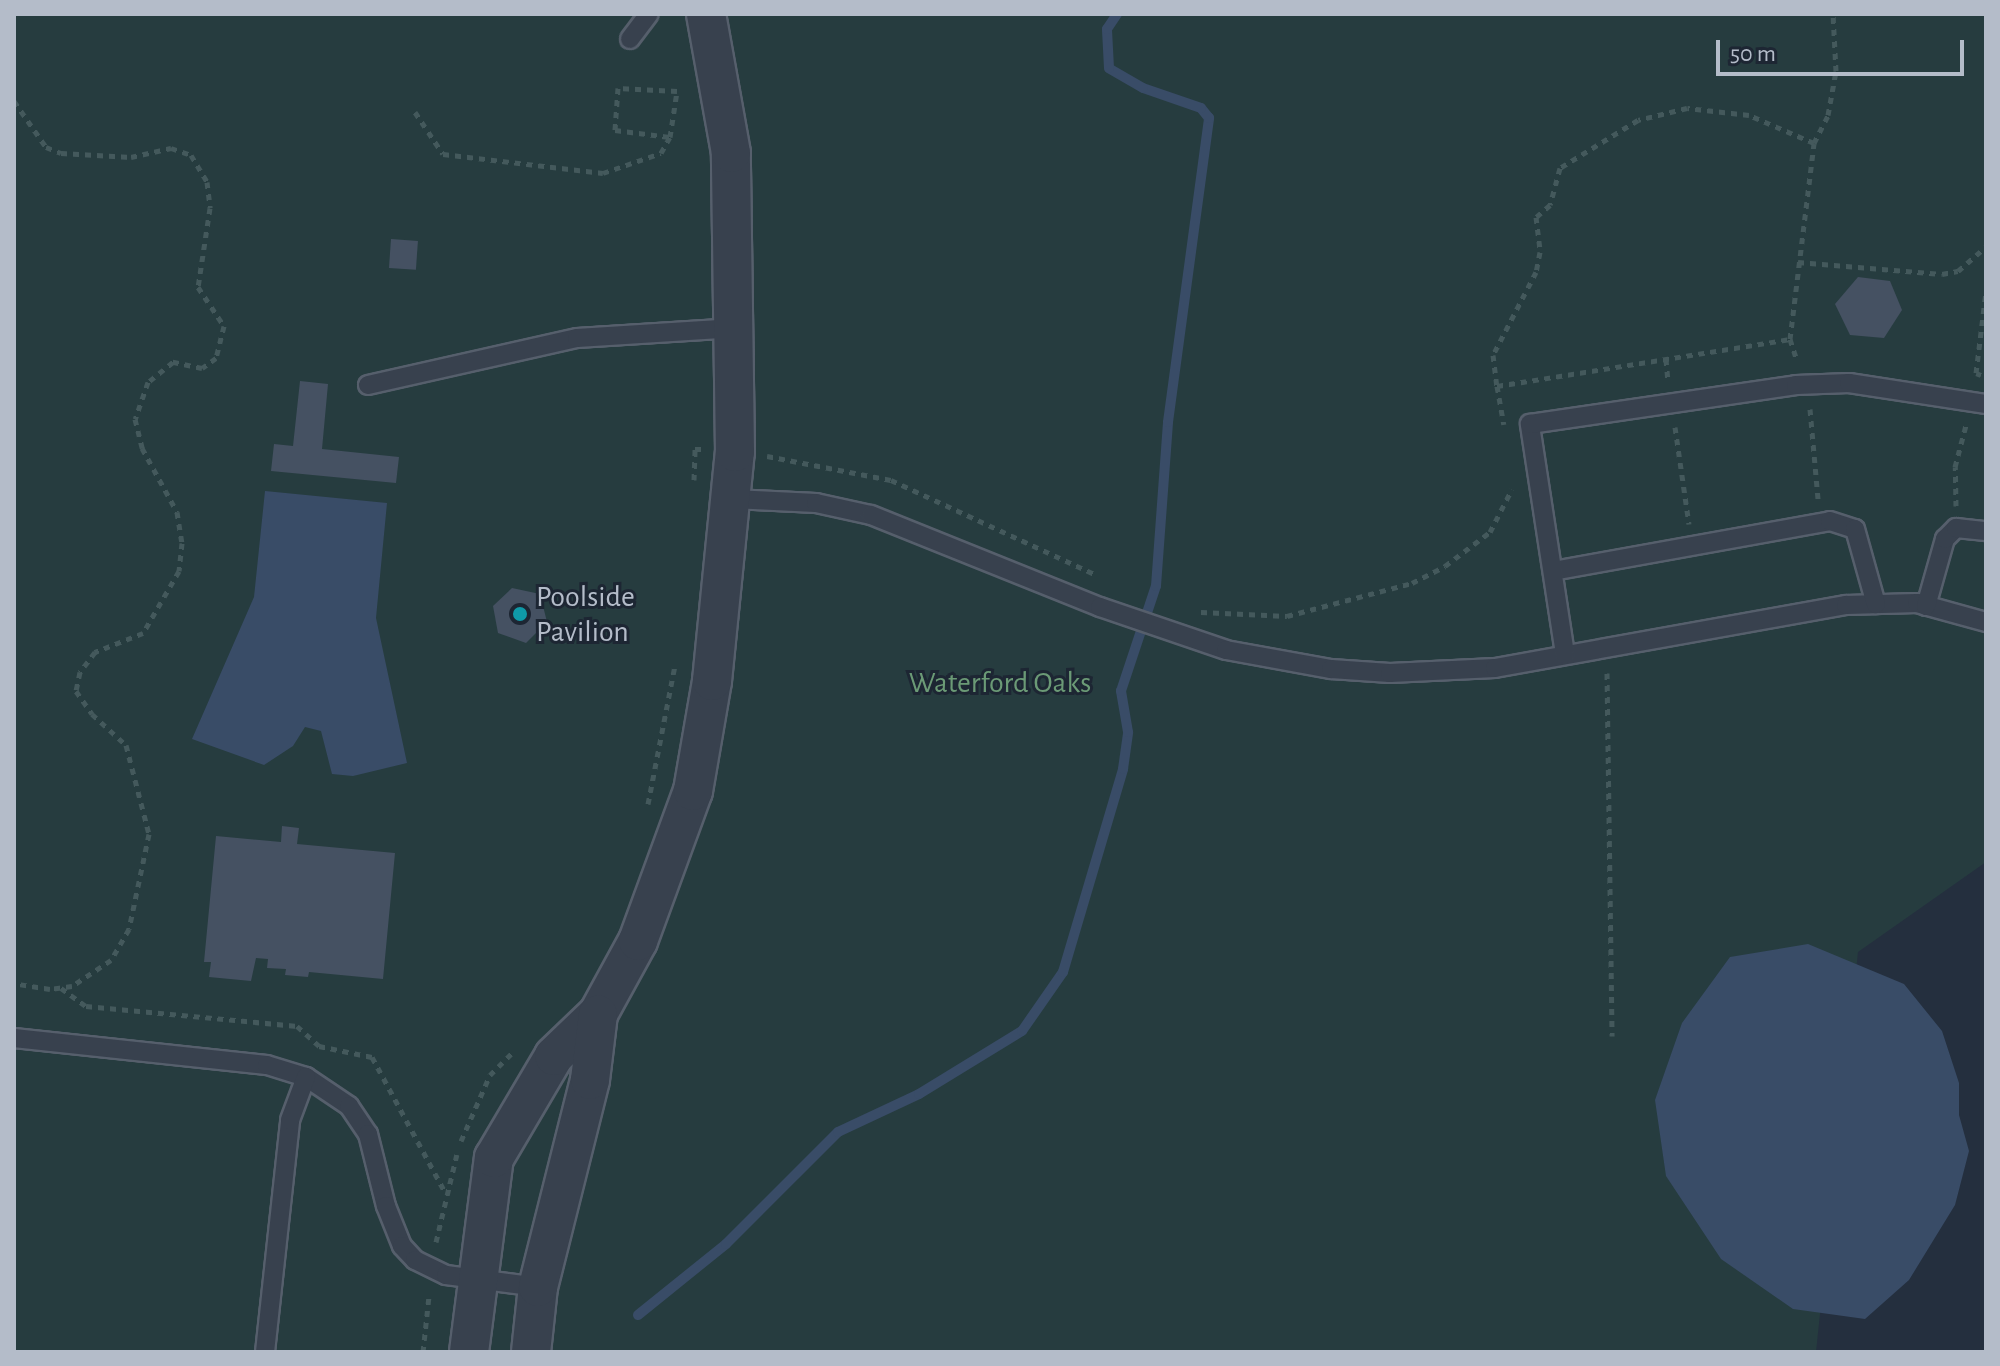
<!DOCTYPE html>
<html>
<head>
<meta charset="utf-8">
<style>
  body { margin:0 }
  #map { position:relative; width:2000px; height:1366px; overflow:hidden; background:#242f3e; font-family:"Alegreya Sans",sans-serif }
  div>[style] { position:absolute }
  .green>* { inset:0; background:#263c3f }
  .water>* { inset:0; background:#394c67 }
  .stream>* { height:10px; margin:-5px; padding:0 5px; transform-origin:5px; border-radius:5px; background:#394c67 }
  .building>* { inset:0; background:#455162; transform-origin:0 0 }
  .path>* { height:5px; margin-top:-2.5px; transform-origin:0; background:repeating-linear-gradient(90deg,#44595c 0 6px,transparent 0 12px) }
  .roads { filter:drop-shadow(2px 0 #565f6c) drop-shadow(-2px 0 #565f6c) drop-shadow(0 2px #565f6c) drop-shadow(0 -2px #565f6c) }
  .lane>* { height:18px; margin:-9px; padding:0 9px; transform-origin:9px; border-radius:9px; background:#38414e }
  .street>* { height:38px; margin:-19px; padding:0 19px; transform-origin:19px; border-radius:19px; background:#38414e }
  .dots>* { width:22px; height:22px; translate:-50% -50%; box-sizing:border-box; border:4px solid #1d2633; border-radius:50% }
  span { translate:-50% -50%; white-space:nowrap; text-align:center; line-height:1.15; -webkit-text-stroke:6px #1d2633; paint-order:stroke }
  .poi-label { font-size:30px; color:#b4bcc9 }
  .left { translate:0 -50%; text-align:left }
  .park-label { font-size:30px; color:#6b9a76 }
  .frame { position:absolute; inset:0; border:16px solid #b4bcc9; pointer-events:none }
  .scale { position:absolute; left:1716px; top:40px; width:248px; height:36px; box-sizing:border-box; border:4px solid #b4bcc9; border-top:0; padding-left:10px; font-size:24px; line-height:28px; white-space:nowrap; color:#b4bcc9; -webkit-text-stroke:6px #1d2633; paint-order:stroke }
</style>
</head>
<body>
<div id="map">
  <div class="green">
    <i style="clip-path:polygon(14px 14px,1986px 14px,1986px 862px,1858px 952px,1816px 1352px,14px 1352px)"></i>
  </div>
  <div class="water">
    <i style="clip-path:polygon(265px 491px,387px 503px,376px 618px,407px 763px,353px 776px,332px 774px,321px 731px,305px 727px,293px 746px,264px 765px,192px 739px,254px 597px)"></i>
    <i style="clip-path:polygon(1808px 944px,1904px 984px,1942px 1031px,1959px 1083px,1959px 1115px,1969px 1151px,1955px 1205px,1909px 1280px,1865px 1319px,1793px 1309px,1721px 1259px,1666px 1176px,1655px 1100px,1682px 1023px,1730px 957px)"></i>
  </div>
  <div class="stream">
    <i style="left:638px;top:1315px;width:113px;rotate:-38.9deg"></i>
    <i style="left:726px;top:1244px;width:158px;rotate:-45deg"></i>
    <i style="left:838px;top:1132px;width:89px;rotate:-25.1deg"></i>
    <i style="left:919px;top:1094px;width:121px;rotate:-31.5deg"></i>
    <i style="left:1022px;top:1031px;width:72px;rotate:-55.2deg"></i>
    <i style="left:1063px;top:972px;width:212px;rotate:-73.5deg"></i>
    <i style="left:1123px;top:769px;width:37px;rotate:-82deg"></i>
    <i style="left:1128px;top:732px;width:42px;rotate:-99.7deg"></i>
    <i style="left:1121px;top:691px;width:111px;rotate:-71.6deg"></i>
    <i style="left:1156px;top:586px;width:164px;rotate:-85.8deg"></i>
    <i style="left:1168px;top:422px;width:307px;rotate:-82.3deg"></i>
    <i style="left:1209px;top:118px;width:13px;rotate:-129deg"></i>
    <i style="left:1201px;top:108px;width:61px;rotate:-161deg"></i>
    <i style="left:1143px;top:88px;width:39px;rotate:-150deg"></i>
    <i style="left:1109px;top:68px;width:39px;rotate:-93deg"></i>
    <i style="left:1107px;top:29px;width:18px;rotate:-56deg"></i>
  </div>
  <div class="building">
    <i style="left:391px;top:239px;width:27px;height:29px;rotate:4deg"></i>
    <i style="clip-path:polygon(1858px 277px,1890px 281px,1902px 310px,1884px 338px,1850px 335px,1835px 304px)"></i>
    <i style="clip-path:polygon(300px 381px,328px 384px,322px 449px,399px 457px,396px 483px,271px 471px,274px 444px,293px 446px)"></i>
    <i style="clip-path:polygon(512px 588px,540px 594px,547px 622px,526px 643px,498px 633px,493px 606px)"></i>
    <i style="clip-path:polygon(282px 826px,299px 828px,297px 844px,395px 853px,383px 979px,309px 972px,308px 977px,285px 975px,286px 969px,267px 968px,268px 959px,256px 958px,251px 981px,209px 977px,211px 962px,204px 962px,216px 836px,281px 842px)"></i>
  </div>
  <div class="path">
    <i style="left:14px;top:101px;width:56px;rotate:55.2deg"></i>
    <i style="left:46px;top:147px;width:16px;rotate:22deg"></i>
    <i style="left:61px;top:153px;width:70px;rotate:3.3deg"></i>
    <i style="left:131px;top:157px;width:41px;rotate:-12.7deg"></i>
    <i style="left:171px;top:148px;width:21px;rotate:19deg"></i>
    <i style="left:191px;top:155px;width:31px;rotate:59deg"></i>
    <i style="left:207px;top:182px;width:26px;rotate:83deg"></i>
    <i style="left:210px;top:208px;width:80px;rotate:98.6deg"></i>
    <i style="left:198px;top:287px;width:47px;rotate:56.3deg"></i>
    <i style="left:224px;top:326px;width:33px;rotate:104deg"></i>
    <i style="left:216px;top:358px;width:17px;rotate:144deg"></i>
    <i style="left:202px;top:368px;width:30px;rotate:-168deg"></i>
    <i style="left:173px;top:362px;width:32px;rotate:141deg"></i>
    <i style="left:148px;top:382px;width:39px;rotate:109deg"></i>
    <i style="left:135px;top:419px;width:30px;rotate:76deg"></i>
    <i style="left:142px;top:448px;width:73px;rotate:61.3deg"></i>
    <i style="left:177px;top:512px;width:31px;rotate:81deg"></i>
    <i style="left:182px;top:543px;width:28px;rotate:96deg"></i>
    <i style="left:179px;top:571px;width:72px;rotate:120.1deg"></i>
    <i style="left:143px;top:633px;width:52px;rotate:158.4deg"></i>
    <i style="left:95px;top:652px;width:25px;rotate:127deg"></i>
    <i style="left:80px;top:672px;width:19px;rotate:102deg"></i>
    <i style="left:76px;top:691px;width:28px;rotate:55deg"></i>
    <i style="left:92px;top:714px;width:46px;rotate:42.4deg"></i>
    <i style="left:126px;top:745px;width:92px;rotate:75.5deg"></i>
    <i style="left:149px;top:834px;width:97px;rotate:101.9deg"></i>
    <i style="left:129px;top:929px;width:36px;rotate:120deg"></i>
    <i style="left:111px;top:960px;width:47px;rotate:146.3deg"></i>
    <i style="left:72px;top:986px;width:22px;rotate:172deg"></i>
    <i style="left:50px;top:989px;width:36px;rotate:-171deg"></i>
    <i style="left:415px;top:112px;width:50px;rotate:56.3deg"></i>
    <i style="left:443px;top:154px;width:161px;rotate:6.8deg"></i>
    <i style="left:603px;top:173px;width:61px;rotate:-19deg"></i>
    <i style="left:661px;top:153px;width:18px;rotate:-61deg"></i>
    <i style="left:670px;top:137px;width:47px;rotate:-81.3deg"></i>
    <i style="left:677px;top:91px;width:59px;rotate:-177.1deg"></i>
    <i style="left:618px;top:88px;width:42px;rotate:94.1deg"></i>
    <i style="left:615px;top:130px;width:55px;rotate:7.3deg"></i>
    <i style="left:1814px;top:143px;width:71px;rotate:-156.7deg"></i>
    <i style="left:1749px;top:115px;width:62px;rotate:-173.6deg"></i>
    <i style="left:1687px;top:108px;width:50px;rotate:166.2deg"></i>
    <i style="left:1638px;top:120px;width:92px;rotate:148.4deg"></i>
    <i style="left:1560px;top:168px;width:38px;rotate:105deg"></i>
    <i style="left:1550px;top:205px;width:18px;rotate:139deg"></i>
    <i style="left:1536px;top:217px;width:35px;rotate:83deg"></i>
    <i style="left:1540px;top:252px;width:20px;rotate:101deg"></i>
    <i style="left:1536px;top:272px;width:93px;rotate:117.4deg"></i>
    <i style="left:1493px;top:355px;width:31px;rotate:83deg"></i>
    <i style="left:1497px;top:386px;width:297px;rotate:-9.1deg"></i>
    <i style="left:1790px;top:339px;width:197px;rotate:-83deg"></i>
    <i style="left:1814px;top:143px;width:31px;rotate:-63deg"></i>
    <i style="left:1828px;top:115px;width:45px;rotate:-79.7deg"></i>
    <i style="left:1836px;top:71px;width:57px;rotate:-93deg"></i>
    <i style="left:1798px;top:262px;width:144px;rotate:4.8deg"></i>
    <i style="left:1942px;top:274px;width:16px;rotate:-11deg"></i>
    <i style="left:1958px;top:271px;width:37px;rotate:-41deg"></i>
    <i style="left:1790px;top:339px;width:23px;rotate:72deg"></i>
    <i style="left:1666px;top:359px;width:23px;rotate:85deg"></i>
    <i style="left:1981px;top:375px;width:5px;rotate:-158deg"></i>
    <i style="left:1976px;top:373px;width:83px;rotate:-83deg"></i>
    <i style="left:1497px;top:386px;width:39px;rotate:80deg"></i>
    <i style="left:1810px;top:409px;width:90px;rotate:84.9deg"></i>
    <i style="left:1675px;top:427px;width:98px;rotate:81.8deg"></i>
    <i style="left:767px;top:456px;width:126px;rotate:11deg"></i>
    <i style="left:891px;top:480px;width:224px;rotate:24.8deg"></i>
    <i style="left:694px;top:480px;width:31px;rotate:-88deg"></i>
    <i style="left:695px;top:449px;width:7px"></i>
    <i style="left:1956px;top:506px;width:39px;rotate:-91deg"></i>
    <i style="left:1955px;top:467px;width:43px;rotate:-75.3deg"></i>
    <i style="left:1201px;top:612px;width:86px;rotate:2.7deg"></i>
    <i style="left:1287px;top:616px;width:129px;rotate:-14.8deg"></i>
    <i style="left:1412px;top:583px;width:37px;rotate:-27deg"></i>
    <i style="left:1445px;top:566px;width:56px;rotate:-37.1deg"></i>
    <i style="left:1490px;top:532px;width:48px;rotate:-62.9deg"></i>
    <i style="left:1607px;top:673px;width:363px;rotate:89.2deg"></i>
    <i style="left:648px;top:804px;width:142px;rotate:-79deg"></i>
    <i style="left:61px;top:988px;width:31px;rotate:36deg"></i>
    <i style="left:86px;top:1006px;width:212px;rotate:5.4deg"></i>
    <i style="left:297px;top:1026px;width:30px;rotate:42deg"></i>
    <i style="left:319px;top:1046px;width:54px;rotate:11.7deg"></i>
    <i style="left:372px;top:1057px;width:156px;rotate:61.6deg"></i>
    <i style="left:461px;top:1141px;width:72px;rotate:-66.3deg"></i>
    <i style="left:490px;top:1075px;width:30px;rotate:-45deg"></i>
    <i style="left:436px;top:1242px;width:90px;rotate:-76.6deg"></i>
    <i style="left:423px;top:1352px;width:56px;rotate:-83.9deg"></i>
  </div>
  <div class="roads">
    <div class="lane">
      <i style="left:630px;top:39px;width:31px;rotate:-53deg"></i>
      <i style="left:368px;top:385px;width:214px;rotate:-12.7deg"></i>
      <i style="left:577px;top:338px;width:159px;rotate:-3.6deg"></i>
      <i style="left:733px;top:499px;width:83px;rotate:2.8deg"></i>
      <i style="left:816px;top:503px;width:56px;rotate:12.3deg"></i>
      <i style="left:871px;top:515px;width:247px;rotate:21.9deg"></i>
      <i style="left:1100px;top:607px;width:133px;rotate:18.8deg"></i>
      <i style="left:1226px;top:650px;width:107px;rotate:10.3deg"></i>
      <i style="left:1331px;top:669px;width:59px;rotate:3.9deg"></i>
      <i style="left:1390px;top:673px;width:105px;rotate:-2.7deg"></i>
      <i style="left:1495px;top:668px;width:357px;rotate:-10.2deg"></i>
      <i style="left:1846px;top:605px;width:71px;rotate:-1.6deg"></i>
      <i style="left:1917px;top:603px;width:72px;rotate:15.4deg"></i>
      <i style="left:1553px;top:571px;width:281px;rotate:-10.2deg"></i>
      <i style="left:1830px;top:521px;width:26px;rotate:18deg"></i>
      <i style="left:1855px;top:529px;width:78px;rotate:74.4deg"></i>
      <i style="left:1926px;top:606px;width:70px;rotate:-74.2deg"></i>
      <i style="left:1945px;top:539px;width:16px;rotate:-45deg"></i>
      <i style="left:1956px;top:528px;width:30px;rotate:6deg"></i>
      <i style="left:1565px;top:654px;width:233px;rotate:-98.7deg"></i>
      <i style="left:1530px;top:424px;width:269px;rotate:-8.3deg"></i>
      <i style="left:1796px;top:385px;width:53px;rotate:-2.2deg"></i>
      <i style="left:1849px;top:383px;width:139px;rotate:8.7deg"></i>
      <i style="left:14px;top:1038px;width:254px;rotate:6.1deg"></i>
      <i style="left:267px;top:1065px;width:41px;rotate:17.1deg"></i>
      <i style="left:306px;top:1077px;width:52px;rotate:34deg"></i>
      <i style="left:349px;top:1106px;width:34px;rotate:56deg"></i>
      <i style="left:368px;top:1134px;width:74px;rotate:76deg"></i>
      <i style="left:386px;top:1206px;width:43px;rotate:68.2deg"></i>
      <i style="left:402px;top:1246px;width:19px;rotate:47deg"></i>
      <i style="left:415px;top:1260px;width:34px;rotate:26deg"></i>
      <i style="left:446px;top:1275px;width:93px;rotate:7.4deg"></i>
      <i style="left:265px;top:1352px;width:233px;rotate:-83.8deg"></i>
      <i style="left:290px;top:1120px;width:46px;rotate:-69.6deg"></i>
    </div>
    <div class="street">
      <i style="left:469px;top:1352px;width:196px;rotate:-82.7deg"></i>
      <i style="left:494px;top:1158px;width:118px;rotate:-59.5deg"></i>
      <i style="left:554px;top:1056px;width:61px;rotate:-43.7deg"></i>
      <i style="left:598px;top:1014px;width:83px;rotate:-61.3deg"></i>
      <i style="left:638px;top:941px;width:160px;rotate:-69.9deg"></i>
      <i style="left:693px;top:791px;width:112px;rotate:-80.2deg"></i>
      <i style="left:712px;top:681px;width:230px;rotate:-84.3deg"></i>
      <i style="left:735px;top:452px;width:299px;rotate:-90.8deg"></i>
      <i style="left:731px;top:153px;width:141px;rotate:-100.2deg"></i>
      <i style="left:531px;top:1352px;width:65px;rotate:-83.9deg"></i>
      <i style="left:538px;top:1287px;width:213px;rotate:-75.9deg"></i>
      <i style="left:590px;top:1080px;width:66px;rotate:-83.1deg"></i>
    </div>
  </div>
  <div class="dots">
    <i style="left:520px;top:614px;background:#0f9aa8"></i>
  </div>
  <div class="poi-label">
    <span class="left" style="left:536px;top:614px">Poolside<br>Pavilion</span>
  </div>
  <div class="park-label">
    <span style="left:1000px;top:683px">Waterford Oaks</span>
  </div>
  <div class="frame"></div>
  <div class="scale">50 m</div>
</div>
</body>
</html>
